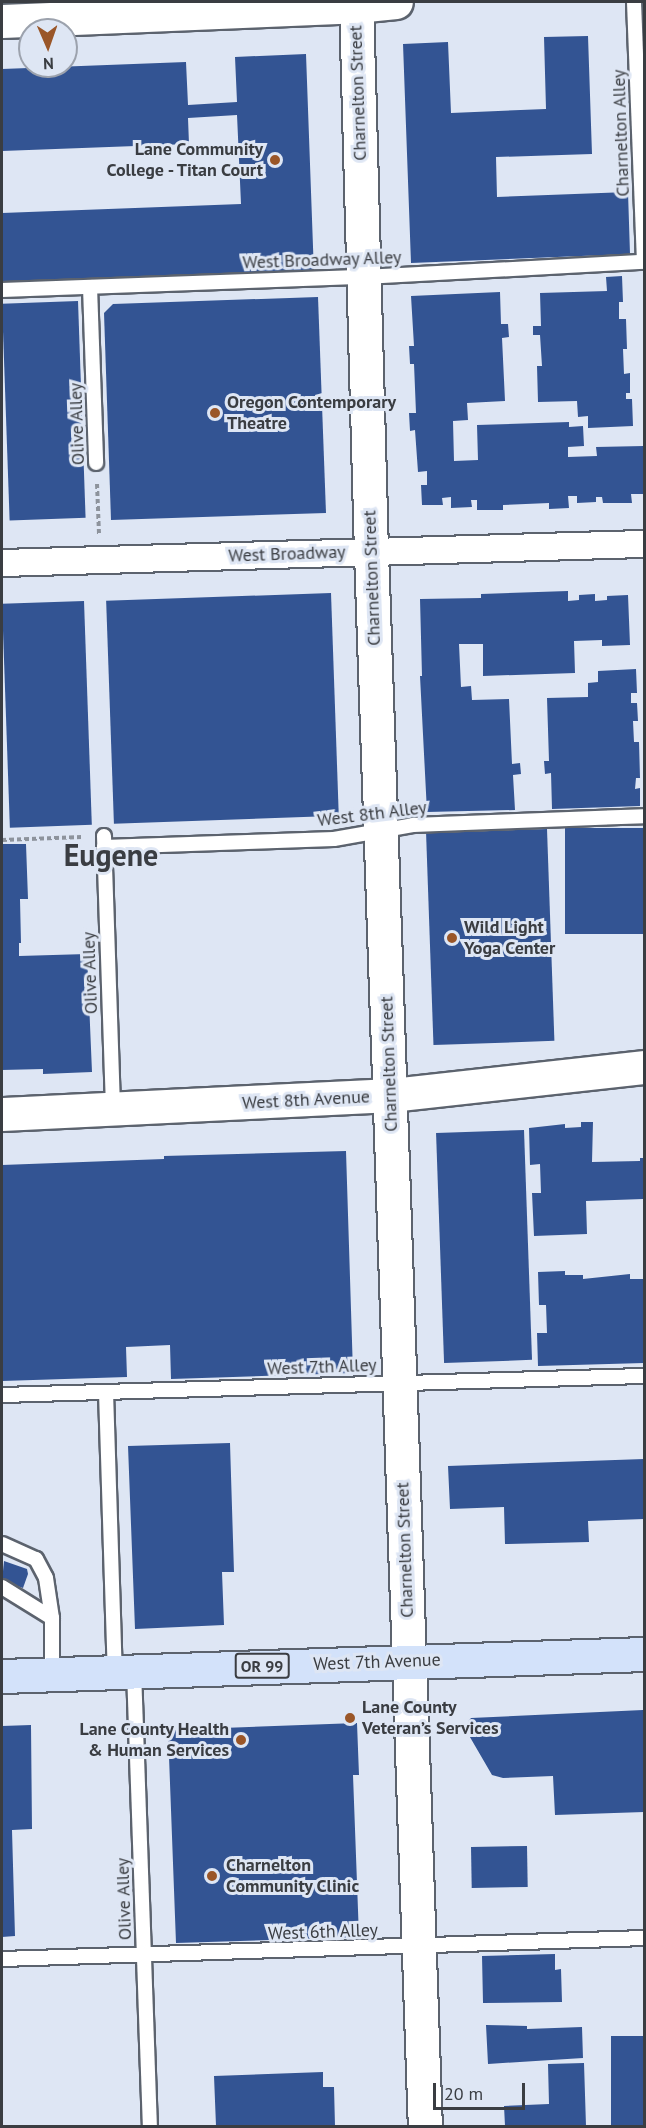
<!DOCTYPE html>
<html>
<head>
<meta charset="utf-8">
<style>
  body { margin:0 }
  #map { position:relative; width:646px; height:2128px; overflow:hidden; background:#dee6f4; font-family:"PT Sans",sans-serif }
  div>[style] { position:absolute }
  .building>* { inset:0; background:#335493; transform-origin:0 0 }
  .path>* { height:4px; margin-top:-2px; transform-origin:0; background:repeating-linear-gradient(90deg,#8d939c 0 4.5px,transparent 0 7.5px) }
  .roads { filter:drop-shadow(2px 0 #5c636e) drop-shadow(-2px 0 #5c636e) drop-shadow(0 2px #5c636e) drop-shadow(0 -2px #5c636e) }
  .service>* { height:14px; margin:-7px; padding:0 7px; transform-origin:7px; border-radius:7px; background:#fff }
  .minor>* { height:26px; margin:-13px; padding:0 13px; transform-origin:13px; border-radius:13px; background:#fff }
  .tertiary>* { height:33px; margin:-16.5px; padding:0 16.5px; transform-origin:16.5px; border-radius:16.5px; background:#fff }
  .primary>* { height:33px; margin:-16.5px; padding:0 16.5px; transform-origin:16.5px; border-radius:16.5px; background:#d3e2fa }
  .dots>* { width:16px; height:16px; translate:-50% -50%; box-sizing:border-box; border:3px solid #dee6f4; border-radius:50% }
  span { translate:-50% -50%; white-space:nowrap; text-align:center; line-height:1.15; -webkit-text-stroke:6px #dee6f4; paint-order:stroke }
  .shield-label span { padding:2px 4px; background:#dee6f4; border:2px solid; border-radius:4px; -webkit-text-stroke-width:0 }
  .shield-label { font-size:16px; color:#3a3d42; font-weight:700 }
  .street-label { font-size:18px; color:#3a3d42 }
  .poi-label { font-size:18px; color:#3a3d42; font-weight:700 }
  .right { translate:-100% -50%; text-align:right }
  .left { translate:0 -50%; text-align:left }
  .town-label { font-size:30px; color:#3a3d42; font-weight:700 }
  .frame { position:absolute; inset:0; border:3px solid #3a3d42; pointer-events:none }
  .north { position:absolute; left:18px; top:18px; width:60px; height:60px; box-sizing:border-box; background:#dee6f4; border:2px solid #9ca2ad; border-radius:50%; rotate:178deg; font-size:16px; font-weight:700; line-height:24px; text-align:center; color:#3a3d42 }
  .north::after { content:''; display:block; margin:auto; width:21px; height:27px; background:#9a5628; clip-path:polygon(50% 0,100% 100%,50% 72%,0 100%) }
  .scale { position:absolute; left:433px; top:2083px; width:92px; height:27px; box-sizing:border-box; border:3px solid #3a3d42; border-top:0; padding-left:8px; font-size:18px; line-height:21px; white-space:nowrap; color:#3a3d42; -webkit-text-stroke:4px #dee6f4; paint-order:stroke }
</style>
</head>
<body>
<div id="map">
  <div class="building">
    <i style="clip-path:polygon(588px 36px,592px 154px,496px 157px,497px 197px,628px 192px,630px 254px,411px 263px,403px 44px,448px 42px,451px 113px,546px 109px,544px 37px)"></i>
    <i style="clip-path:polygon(306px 54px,314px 274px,2px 286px,2px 213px,241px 204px,237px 115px,188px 118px,189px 144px,2px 151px,2px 69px,186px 62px,188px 105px,237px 102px,235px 57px)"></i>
    <i style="clip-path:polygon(622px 276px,623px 302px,619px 302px,619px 319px,626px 319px,627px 349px,623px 349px,624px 374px,630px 373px,630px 393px,626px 393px,626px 399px,632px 399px,633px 426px,588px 428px,588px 416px,578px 417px,577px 401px,538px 402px,537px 366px,542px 366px,540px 335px,533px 335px,533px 326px,541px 326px,540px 293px,607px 291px,606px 277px)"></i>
    <i style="clip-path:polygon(500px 292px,501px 324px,508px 324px,509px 337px,502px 338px,505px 401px,467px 403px,468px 420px,453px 421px,454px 461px,478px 460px,477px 425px,569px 422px,569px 427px,583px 426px,584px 446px,568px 447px,568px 457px,597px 456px,596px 447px,644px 446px,644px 494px,631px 494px,632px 503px,603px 503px,602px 497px,596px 497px,596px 502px,577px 503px,577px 496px,568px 496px,569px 508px,549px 509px,549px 503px,503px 505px,503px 510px,477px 510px,477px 500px,471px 500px,472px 507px,451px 508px,451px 497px,442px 498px,443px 505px,422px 505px,421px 485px,427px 485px,427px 471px,418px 472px,415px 430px,410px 431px,409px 413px,416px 413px,414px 364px,410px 364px,409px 346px,414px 346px,411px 296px)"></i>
    <i style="clip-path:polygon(318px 297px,326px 513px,111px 520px,104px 313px,113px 304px)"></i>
    <i style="left:78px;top:301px;width:217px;height:76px;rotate:88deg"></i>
    <i style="clip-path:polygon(568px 591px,568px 601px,579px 600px,579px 595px,595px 594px,595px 601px,607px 600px,607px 596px,628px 595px,630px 645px,602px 646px,602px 640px,574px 641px,575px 673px,483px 676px,483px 644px,459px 644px,461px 687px,471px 686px,472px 700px,509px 699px,512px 764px,520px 763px,521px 774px,513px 775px,515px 810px,427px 812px,420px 676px,422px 676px,420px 599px,481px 598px,481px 594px)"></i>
    <i style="left:331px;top:593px;width:223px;height:225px;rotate:88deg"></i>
    <i style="left:84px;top:601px;width:224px;height:82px;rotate:88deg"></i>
    <i style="clip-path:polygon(636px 669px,637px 693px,631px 693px,631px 703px,637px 703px,638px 721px,633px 721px,634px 742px,639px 742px,640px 778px,636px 778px,635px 789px,640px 788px,640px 806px,552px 809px,551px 773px,545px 774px,544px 761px,549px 761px,547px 698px,588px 697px,588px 683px,598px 682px,598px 671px)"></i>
    <i style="left:644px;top:828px;width:106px;height:79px;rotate:90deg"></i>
    <i style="left:547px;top:829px;width:212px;height:121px;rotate:88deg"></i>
    <i style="clip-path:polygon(2px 844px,26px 844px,28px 899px,20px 899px,21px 943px,19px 943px,19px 956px,87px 954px,92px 1072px,43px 1074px,43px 1069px,2px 1070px)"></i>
    <i style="clip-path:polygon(581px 1122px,593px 1122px,592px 1162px,640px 1161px,640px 1158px,644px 1158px,643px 1199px,586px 1201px,587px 1234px,534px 1236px,532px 1193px,541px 1193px,540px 1164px,530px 1165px,529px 1128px,565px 1124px,565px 1128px,581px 1127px)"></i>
    <i style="left:524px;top:1130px;width:230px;height:88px;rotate:88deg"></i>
    <i style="clip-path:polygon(346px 1151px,353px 1373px,171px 1379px,170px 1345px,126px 1347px,127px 1377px,2px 1381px,2px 1165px,164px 1159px,164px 1156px)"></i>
    <i style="clip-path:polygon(565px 1271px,565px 1275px,583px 1275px,583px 1279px,630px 1274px,630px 1279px,644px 1279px,644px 1363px,538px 1366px,537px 1333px,547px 1333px,546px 1305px,539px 1305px,538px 1272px)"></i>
    <i style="clip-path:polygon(230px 1443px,234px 1572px,222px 1572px,224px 1625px,135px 1629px,128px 1446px)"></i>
    <i style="clip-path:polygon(644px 1459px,644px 1519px,588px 1521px,589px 1542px,505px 1544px,504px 1507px,450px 1509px,448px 1466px)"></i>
    <i style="clip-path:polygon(4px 1561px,27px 1569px,28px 1574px,23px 1588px,2px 1581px)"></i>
    <i style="clip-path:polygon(643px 1710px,644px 1812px,555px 1815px,553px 1776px,503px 1778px,492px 1775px,467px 1732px,467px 1723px,471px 1718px)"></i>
    <i style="clip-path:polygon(357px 1723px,359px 1775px,353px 1775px,359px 1937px,176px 1943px,168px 1730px)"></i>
    <i style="clip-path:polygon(31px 1725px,32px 1829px,12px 1830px,15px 1936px,2px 1937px,2px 1726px)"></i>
    <i style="left:527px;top:1846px;width:41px;height:56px;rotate:89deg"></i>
    <i style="clip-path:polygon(555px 1954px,555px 1970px,561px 1969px,562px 2002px,483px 2003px,482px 1956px)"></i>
    <i style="clip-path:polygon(486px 2025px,527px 2026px,527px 2029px,582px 2027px,583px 2058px,488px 2064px)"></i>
    <i style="left:644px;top:2036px;width:90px;height:33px;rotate:90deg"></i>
    <i style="clip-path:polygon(584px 2063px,586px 2126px,505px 2126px,504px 2106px,549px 2104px,548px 2064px)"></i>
    <i style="clip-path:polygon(323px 2072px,323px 2087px,334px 2087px,335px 2126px,216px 2126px,214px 2076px)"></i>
  </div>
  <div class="path">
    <i style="left:97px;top:484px;width:50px;rotate:87.7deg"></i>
    <i style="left:2px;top:840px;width:80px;rotate:-2.1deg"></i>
  </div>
  <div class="roads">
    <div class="service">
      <i style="left:634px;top:2px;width:260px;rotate:87.8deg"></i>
      <i style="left:90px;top:287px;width:176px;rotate:88deg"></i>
      <i style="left:2px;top:290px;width:362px;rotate:-2.1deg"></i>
      <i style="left:364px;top:277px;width:280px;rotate:-3.1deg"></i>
      <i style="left:104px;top:836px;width:273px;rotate:88.1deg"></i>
      <i style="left:104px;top:847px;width:230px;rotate:-2deg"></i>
      <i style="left:334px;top:839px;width:80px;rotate:-10deg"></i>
      <i style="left:413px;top:825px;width:231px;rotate:-2.2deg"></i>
      <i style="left:106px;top:1392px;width:280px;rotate:88.2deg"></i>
      <i style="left:2px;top:1395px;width:642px;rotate:-1.7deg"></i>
      <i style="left:2px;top:1544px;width:37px;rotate:24deg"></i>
      <i style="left:36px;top:1559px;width:21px;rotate:62deg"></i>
      <i style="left:46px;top:1578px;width:40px;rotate:81.5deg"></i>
      <i style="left:52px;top:1618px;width:56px;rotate:90deg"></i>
      <i style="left:2px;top:1587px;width:59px;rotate:31.8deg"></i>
      <i style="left:134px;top:1671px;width:455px;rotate:88deg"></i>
      <i style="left:2px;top:1959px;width:642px;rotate:-1.87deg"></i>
    </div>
    <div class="minor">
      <i style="left:2px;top:563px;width:642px;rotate:-1.7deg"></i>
    </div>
    <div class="tertiary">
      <i style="left:356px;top:2px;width:550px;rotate:88.44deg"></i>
      <i style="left:371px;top:552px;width:1575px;rotate:88.04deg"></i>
      <i style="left:2px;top:21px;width:354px;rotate:-2.4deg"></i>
      <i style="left:356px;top:6px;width:40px;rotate:-5.7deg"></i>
      <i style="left:2px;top:1114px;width:389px;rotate:-2.8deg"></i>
      <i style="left:391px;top:1095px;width:255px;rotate:-6.3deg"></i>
    </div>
    <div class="primary">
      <i style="left:2px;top:1676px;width:642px;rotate:-1.96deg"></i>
    </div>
  </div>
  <div class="dots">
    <i style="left:275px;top:160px;background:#9a5628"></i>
    <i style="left:215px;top:413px;background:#9a5628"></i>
    <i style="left:452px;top:938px;background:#9a5628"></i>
    <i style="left:350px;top:1718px;background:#9a5628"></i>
    <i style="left:241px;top:1740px;background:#9a5628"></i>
    <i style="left:212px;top:1876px;background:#9a5628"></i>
  </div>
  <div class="shield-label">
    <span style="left:262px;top:1666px">OR 99</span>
  </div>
  <div class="street-label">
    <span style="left:358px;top:93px;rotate:-92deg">Charnelton Street</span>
    <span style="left:621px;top:133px;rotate:-92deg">Charnelton Alley</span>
    <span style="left:322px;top:260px;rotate:-2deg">West Broadway Alley</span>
    <span style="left:77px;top:424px;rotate:-92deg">Olive Alley</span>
    <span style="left:287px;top:554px;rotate:-2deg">West Broadway</span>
    <span style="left:372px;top:578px;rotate:-92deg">Charnelton Street</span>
    <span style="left:372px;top:814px;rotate:-7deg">West 8th Alley</span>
    <span style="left:90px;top:973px;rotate:-92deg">Olive Alley</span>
    <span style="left:389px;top:1064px;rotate:-92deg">Charnelton Street</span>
    <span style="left:306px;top:1100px;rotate:-3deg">West 8th Avenue</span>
    <span style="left:322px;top:1367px;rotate:-2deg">West 7th Alley</span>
    <span style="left:405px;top:1550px;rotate:-92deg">Charnelton Street</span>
    <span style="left:377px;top:1662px;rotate:-2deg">West 7th Avenue</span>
    <span style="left:124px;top:1899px;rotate:-92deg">Olive Alley</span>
    <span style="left:323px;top:1932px;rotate:-2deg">West 6th Alley</span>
  </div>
  <div class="poi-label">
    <span class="right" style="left:263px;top:160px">Lane Community<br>College - Titan Court</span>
    <span class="left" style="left:227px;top:413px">Oregon Contemporary<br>Theatre</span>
    <span class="left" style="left:464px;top:938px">Wild Light<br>Yoga Center</span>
    <span class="left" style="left:362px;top:1718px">Lane County<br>Veteran’s Services</span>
    <span class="right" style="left:229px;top:1740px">Lane County Health<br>&amp; Human Services</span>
    <span class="left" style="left:226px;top:1876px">Charnelton<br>Community Clinic</span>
  </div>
  <div class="town-label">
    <span style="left:111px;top:855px">Eugene</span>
  </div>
  <div class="frame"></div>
  <div class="north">N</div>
  <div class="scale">20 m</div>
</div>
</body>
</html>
